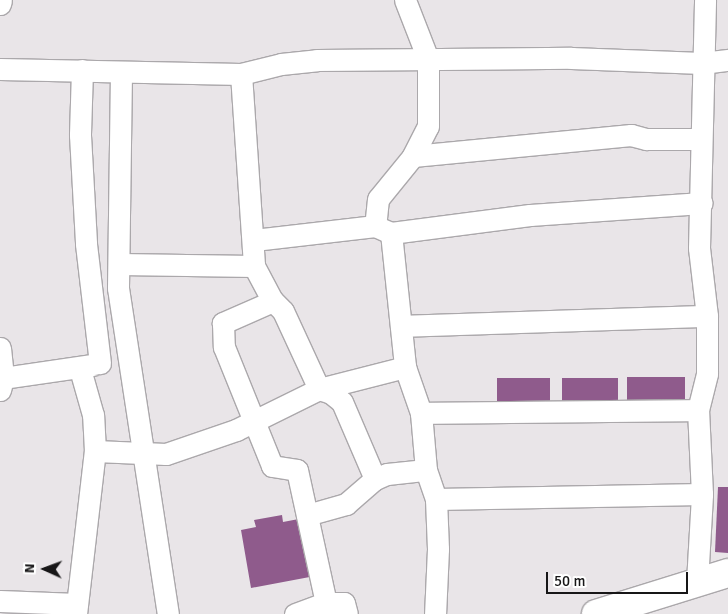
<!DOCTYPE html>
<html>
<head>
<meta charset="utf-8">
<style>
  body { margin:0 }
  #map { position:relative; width:728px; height:614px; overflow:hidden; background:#e9e5e8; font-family:Signika,sans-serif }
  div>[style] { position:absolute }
  .building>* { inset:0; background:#8f5b8c; transform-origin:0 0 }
  .roads { filter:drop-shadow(1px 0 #aba8ab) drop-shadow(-1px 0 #aba8ab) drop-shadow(0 1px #aba8ab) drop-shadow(0 -1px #aba8ab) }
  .minor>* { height:21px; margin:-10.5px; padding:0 10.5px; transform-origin:10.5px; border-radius:10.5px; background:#fff }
  .primary>* { height:28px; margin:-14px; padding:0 14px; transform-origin:14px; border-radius:14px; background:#fff }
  span { translate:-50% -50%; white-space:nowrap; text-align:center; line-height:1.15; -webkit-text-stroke:4px #fff; paint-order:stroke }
  .north { position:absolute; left:20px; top:544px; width:50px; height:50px; -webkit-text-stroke:4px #fff; paint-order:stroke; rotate:272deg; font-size:14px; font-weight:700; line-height:20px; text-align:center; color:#171617 }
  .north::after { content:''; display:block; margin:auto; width:18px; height:22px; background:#171617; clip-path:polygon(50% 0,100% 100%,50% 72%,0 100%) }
  .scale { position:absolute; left:546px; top:572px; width:142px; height:22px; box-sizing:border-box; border:2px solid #171617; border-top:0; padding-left:6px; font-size:15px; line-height:18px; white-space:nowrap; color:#171617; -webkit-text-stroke:4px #fff; paint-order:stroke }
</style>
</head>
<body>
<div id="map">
  <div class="building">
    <i style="left:685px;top:377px;width:23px;height:58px;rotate:90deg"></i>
    <i style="left:497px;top:378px;width:53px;height:24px"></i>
    <i style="left:562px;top:378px;width:56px;height:23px"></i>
    <i style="clip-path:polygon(718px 487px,728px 487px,728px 553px,715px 552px)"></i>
    <i style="clip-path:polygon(282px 515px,283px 522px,304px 518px,315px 576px,251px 588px,241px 530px,256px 527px,254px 520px)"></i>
  </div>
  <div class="roads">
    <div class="minor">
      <i style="left:405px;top:0;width:63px;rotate:68.7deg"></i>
      <i style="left:428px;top:59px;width:67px;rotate:90deg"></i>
      <i style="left:428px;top:126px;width:34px;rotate:117deg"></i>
      <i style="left:413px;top:156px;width:55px;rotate:129.1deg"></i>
      <i style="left:378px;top:199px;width:27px;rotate:96deg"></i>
      <i style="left:375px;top:226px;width:17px;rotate:24deg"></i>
      <i style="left:391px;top:233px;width:135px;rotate:84deg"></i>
      <i style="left:405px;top:367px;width:49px;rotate:70.8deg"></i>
      <i style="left:421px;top:413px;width:57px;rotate:85deg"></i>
      <i style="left:426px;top:470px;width:31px;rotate:71deg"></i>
      <i style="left:436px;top:499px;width:50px;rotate:87.7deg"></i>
      <i style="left:438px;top:549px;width:65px;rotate:92.6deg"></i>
      <i style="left:0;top:4px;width:4px;rotate:-76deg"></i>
      <i style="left:0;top:69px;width:241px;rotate:1.2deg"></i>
      <i style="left:241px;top:74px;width:41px;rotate:-14deg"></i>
      <i style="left:281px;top:64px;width:36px;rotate:-6deg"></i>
      <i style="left:317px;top:60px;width:254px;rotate:-0.5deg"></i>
      <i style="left:571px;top:58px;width:131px;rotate:2.2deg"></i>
      <i style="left:702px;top:63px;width:26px;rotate:-7deg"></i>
      <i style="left:82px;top:70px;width:65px;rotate:91.8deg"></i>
      <i style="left:80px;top:135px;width:109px;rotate:86.8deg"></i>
      <i style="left:86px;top:244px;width:120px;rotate:83.3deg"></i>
      <i style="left:121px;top:72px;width:216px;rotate:90.8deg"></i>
      <i style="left:118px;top:288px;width:330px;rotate:81.3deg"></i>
      <i style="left:241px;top:74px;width:192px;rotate:86.1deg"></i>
      <i style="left:254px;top:266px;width:40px;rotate:62deg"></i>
      <i style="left:273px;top:301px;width:14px;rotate:45deg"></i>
      <i style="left:283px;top:311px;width:86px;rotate:65.2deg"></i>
      <i style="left:319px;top:389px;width:13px;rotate:18deg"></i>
      <i style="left:331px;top:393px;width:14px;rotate:39deg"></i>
      <i style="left:342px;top:402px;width:84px;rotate:66.8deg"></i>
      <i style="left:413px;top:156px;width:219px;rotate:-5.5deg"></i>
      <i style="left:631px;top:135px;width:16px;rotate:15deg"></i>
      <i style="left:646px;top:139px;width:55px"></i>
      <i style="left:391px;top:233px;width:140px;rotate:-7.4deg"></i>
      <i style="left:530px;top:215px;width:172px;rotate:-4deg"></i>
      <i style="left:254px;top:240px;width:122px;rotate:-6.6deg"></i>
      <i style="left:119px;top:264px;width:135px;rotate:0.8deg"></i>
      <i style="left:273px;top:301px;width:55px;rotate:156.3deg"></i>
      <i style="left:223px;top:323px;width:24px;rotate:88deg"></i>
      <i style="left:224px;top:347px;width:128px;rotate:68deg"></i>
      <i style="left:272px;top:466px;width:25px;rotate:9deg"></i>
      <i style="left:297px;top:470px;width:136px;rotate:77.7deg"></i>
      <i style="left:326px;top:603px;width:18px"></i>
      <i style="left:344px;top:603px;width:11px;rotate:75deg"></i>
      <i style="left:401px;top:326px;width:306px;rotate:-1.9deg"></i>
      <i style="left:0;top:348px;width:30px;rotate:84deg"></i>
      <i style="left:0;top:390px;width:12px;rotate:-76deg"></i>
      <i style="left:3px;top:378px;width:90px;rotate:-8.3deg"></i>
      <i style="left:421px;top:413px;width:277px;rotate:-0.6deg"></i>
      <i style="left:95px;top:451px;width:71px;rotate:2.4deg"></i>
      <i style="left:166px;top:454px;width:74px;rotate:-18.9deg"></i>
      <i style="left:236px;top:430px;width:93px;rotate:-26.3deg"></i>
      <i style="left:319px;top:389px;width:89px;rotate:-14.3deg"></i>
      <i style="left:436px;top:499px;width:266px;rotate:-1.1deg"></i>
      <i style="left:307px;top:515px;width:41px;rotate:-15.8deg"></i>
      <i style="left:346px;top:504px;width:38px;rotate:-41deg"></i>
      <i style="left:375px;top:479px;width:13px;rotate:-23deg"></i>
      <i style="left:387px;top:474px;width:39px;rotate:-6deg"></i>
      <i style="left:697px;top:582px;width:88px;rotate:-86.7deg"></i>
      <i style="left:702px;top:494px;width:84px;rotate:-92.7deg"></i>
      <i style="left:698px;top:410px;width:38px;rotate:-76deg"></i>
      <i style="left:707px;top:373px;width:57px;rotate:-90deg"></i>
      <i style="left:707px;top:316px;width:68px;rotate:-96.7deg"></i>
      <i style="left:699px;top:248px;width:248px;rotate:-88.6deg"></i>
      <i style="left:0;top:601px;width:77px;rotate:2.2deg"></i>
      <i style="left:76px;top:614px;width:164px;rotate:-83.4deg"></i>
      <i style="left:95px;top:451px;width:36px;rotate:-93deg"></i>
      <i style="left:93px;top:415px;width:48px;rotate:-105.8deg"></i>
      <i style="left:295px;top:614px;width:33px;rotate:-20deg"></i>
    </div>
    <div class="primary">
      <i style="left:596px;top:614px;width:138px;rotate:-17.3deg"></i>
    </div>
  </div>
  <div class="north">N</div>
  <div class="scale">50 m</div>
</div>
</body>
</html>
